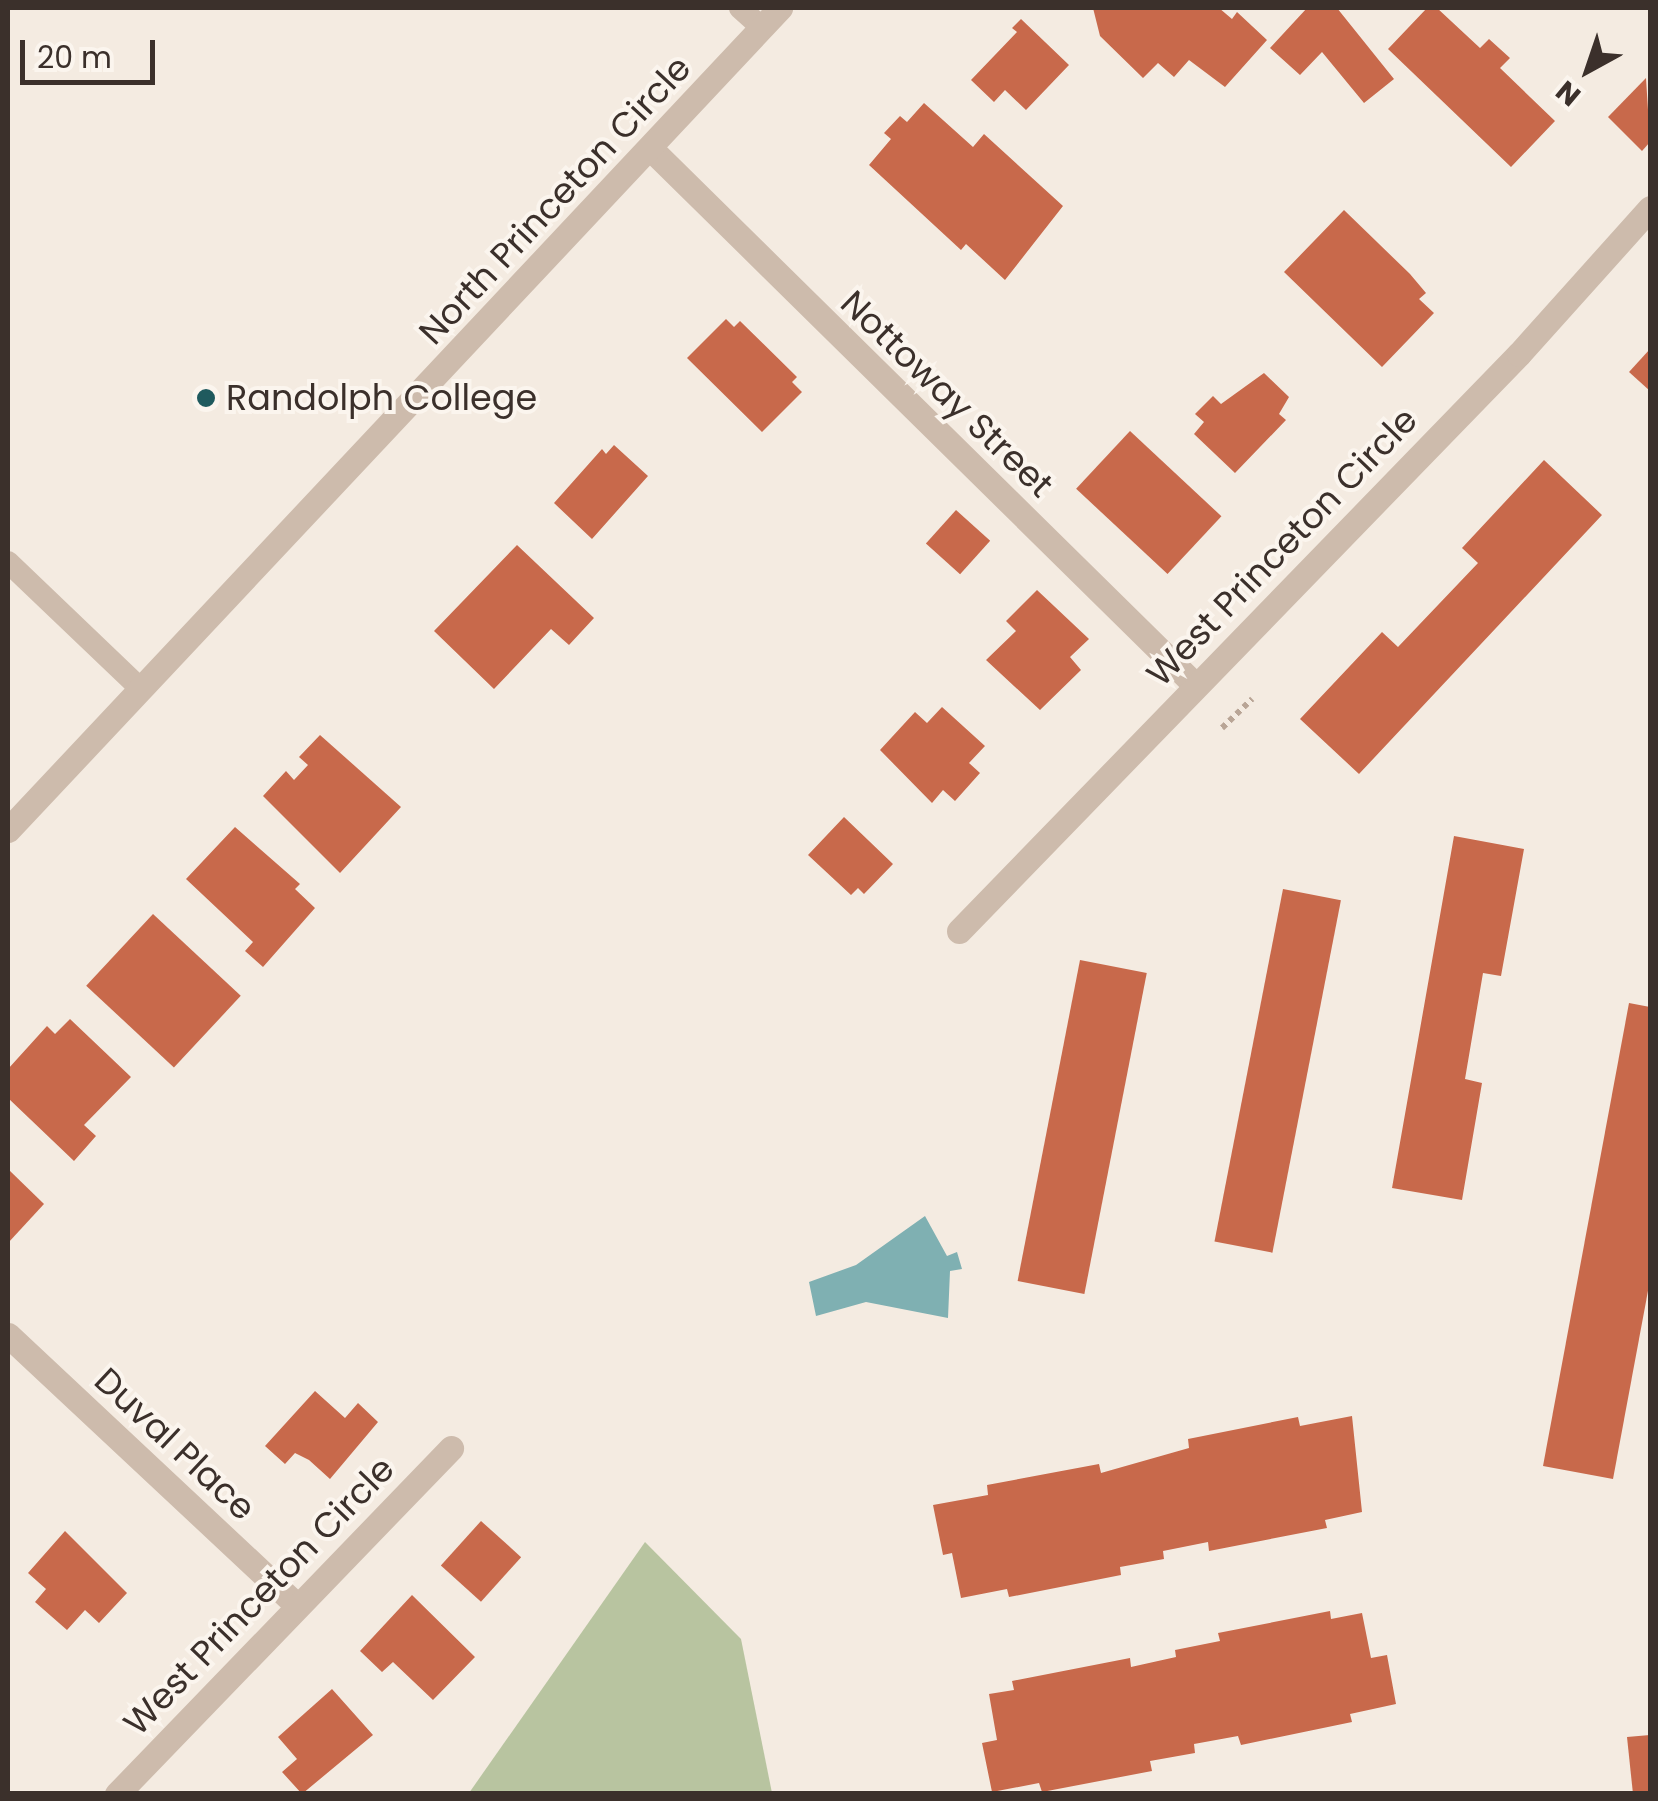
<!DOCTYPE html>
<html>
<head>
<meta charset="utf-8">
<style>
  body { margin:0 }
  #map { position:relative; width:1658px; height:1801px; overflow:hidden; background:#f4ebe1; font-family:Poppins,sans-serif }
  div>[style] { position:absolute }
  .green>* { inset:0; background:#b8c4a0 }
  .water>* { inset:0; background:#7fb0b2 }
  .building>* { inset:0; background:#c8694b; transform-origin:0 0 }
  .path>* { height:6px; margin-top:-3px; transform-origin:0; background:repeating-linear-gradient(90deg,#b9a596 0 5px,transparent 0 10px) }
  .service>* { height:22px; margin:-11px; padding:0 11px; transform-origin:11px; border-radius:11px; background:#cdbbac }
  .minor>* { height:25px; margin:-12.5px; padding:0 12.5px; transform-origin:12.5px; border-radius:12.5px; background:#cdbbac }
  .dots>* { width:28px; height:28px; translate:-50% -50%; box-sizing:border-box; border:5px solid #fbf5ee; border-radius:50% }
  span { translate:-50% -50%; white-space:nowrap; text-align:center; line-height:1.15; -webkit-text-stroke:8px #fbf5ee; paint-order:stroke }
  .street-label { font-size:35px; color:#3b302b }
  .poi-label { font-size:35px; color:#3b302b }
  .left { translate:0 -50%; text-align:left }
  .frame { position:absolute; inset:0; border:10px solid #3b302b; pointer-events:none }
  .north { position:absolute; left:1538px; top:20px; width:100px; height:100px; -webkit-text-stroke:8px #fbf5ee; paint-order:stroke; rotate:220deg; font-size:28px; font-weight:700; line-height:40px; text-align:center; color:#3b302b }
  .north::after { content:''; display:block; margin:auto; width:35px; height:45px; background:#3b302b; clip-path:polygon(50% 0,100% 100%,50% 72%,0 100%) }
  .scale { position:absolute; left:20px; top:40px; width:135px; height:45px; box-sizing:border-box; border:5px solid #3b302b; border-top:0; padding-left:12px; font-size:30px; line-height:35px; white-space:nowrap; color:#3b302b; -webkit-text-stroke:8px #fbf5ee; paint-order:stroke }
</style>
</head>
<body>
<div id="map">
  <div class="green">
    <i style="clip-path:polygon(645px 1542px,741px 1639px,772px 1793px,469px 1793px)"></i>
  </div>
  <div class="water">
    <i style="clip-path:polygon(925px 1216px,947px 1256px,957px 1252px,962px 1269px,950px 1271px,948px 1318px,866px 1302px,816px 1316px,809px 1282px,856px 1265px)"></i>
  </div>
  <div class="building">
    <i style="clip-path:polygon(1093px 8px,1219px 8px,1232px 19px,1237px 12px,1267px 40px,1225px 87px,1189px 60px,1174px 77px,1158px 63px,1143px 78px,1100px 36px)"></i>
    <i style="clip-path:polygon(1307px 8px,1337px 8px,1394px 79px,1364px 103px,1322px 52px,1300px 75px,1270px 48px)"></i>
    <i style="clip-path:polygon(1427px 8px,1437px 8px,1480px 48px,1489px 39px,1510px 58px,1500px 68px,1555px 121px,1511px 167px,1388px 49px)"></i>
    <i style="clip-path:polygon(1021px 19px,1069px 65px,1026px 110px,1005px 90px,994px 102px,971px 80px,1017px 32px,1012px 28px)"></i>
    <i style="clip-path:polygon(1646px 78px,1650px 142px,1642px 151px,1608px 117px)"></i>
    <i style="clip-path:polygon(924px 103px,973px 147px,984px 134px,1063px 206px,1005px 280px,966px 244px,961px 250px,869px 165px,891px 139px,884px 133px,900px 116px,907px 122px)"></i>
    <i style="clip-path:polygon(1344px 210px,1410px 274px,1426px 293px,1419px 299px,1434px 313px,1382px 367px,1284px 272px)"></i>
    <i style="clip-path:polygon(726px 319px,734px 327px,740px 321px,797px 377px,792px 382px,802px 392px,762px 432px,687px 358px)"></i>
    <i style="clip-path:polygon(1650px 349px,1650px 391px,1629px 372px)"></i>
    <i style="clip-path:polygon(1264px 373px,1289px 397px,1279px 414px,1286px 420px,1235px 473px,1194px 434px,1204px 422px,1195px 414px,1213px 396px,1221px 404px)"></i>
    <i style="left:1130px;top:431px;width:125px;height:79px;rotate:43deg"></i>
    <i style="clip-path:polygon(614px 445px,648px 476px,592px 539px,554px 503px,602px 449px,606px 454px)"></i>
    <i style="clip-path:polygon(1544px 460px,1602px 515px,1359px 774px,1300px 719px,1382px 632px,1398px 647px,1478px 563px,1462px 548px)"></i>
    <i style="left:956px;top:510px;width:46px;height:45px;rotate:42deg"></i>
    <i style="clip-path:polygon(517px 545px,594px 618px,569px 645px,551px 629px,494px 689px,434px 631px)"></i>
    <i style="clip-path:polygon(1037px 590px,1089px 639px,1070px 657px,1081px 670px,1040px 710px,986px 660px,1016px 631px,1006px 621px)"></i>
    <i style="clip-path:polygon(942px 707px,985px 746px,969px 763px,980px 773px,955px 801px,943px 790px,932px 803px,880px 750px,915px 712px,927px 723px)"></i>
    <i style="clip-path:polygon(320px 735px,401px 807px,340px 873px,263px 796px,286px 771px,294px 780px,308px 765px,299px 757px)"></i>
    <i style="clip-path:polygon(844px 817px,893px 864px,864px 894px,858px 888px,851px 895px,808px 855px)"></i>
    <i style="clip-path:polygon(235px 827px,300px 884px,295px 889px,315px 908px,263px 967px,245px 951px,253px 942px,186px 879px)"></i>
    <i style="clip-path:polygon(1454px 836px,1524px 849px,1501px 976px,1483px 973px,1465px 1079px,1482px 1083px,1462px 1200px,1392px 1188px)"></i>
    <i style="left:1283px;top:889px;width:59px;height:359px;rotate:11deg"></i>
    <i style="left:153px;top:914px;width:120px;height:98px;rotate:43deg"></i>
    <i style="left:1080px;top:960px;width:68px;height:327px;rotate:11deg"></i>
    <i style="clip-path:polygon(1629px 1003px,1650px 1007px,1650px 1280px,1613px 1479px,1543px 1466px)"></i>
    <i style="clip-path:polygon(70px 1019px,131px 1077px,84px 1125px,96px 1136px,74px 1161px,8px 1098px,8px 1069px,47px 1026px,55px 1034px)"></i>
    <i style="clip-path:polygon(8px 1169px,44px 1204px,8px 1243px)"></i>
    <i style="clip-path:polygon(315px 1391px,345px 1418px,358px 1403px,378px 1422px,330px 1479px,309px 1460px,295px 1453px,285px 1464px,265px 1446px)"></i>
    <i style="clip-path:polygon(1352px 1416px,1362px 1512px,1325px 1520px,1327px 1528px,1209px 1551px,1208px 1542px,1163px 1551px,1164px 1559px,1120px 1567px,1121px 1575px,1009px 1597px,1007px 1589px,961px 1598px,952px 1553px,943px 1555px,933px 1505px,988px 1495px,987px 1485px,1099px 1464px,1101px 1473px,1189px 1448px,1188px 1439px,1298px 1417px,1300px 1426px)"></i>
    <i style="left:481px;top:1521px;width:54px;height:60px;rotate:42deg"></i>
    <i style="clip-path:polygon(65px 1531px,127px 1593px,99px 1623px,85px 1610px,67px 1630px,35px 1602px,46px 1589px,28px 1573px)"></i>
    <i style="clip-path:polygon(412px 1595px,475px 1657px,433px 1700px,393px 1662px,382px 1672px,360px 1651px)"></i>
    <i style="clip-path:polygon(1330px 1611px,1331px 1619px,1362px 1613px,1371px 1658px,1387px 1655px,1396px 1704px,1350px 1714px,1352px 1722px,1241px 1745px,1238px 1736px,1194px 1744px,1195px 1753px,1150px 1761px,1152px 1771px,1042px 1792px,1039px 1783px,992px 1792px,982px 1743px,997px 1740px,989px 1694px,1014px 1690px,1012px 1681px,1130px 1658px,1131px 1667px,1176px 1657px,1175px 1650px,1220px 1641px,1218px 1633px)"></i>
    <i style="clip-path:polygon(332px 1689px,373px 1735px,302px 1794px,282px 1772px,297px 1759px,278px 1737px)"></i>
    <i style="clip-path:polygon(1650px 1735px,1650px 1794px,1633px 1794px,1627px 1737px)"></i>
  </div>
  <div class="path">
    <i style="left:1222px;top:728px;width:42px;rotate:-44deg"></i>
  </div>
  <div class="service">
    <i style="left:740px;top:8px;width:30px;rotate:42deg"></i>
    <i style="left:8px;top:562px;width:184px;rotate:43.7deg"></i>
  </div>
  <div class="minor">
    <i style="left:652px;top:150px;width:762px;rotate:44.57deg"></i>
    <i style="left:8px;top:830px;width:1128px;rotate:-46.8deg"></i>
    <i style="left:959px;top:931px;width:804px;rotate:-45.86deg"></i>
    <i style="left:1519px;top:354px;width:196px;rotate:-48.1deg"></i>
    <i style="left:8px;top:1335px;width:393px;rotate:43.1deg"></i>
    <i style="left:117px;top:1794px;width:481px;rotate:-46deg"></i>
  </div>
  <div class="dots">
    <i style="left:206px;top:398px;background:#1f5a5e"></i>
  </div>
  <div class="street-label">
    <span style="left:555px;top:200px;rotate:-47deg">North Princeton Circle</span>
    <span style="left:947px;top:394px;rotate:44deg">Nottoway Street</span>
    <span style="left:1282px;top:547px;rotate:-46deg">West Princeton Circle</span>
    <span style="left:175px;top:1444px;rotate:43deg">Duval Place</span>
    <span style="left:259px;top:1596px;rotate:-46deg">West Princeton Circle</span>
  </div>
  <div class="poi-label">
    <span class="left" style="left:226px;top:398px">Randolph College</span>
  </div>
  <div class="frame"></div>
  <div class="north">N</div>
  <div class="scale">20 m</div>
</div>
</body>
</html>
